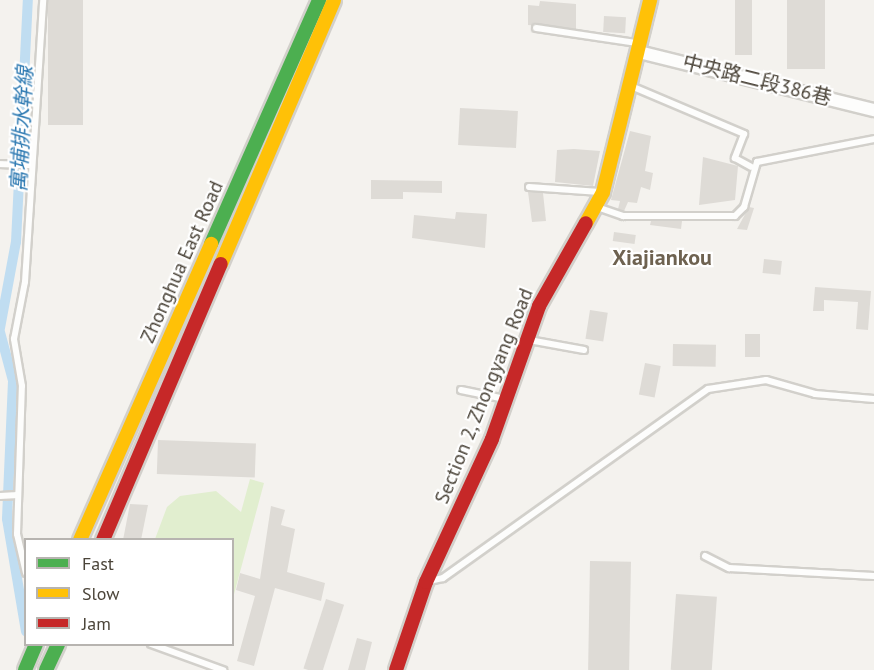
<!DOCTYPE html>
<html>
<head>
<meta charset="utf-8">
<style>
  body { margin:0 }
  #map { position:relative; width:874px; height:670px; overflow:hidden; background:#f4f2ee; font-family:"PT Sans","Noto Sans TC",sans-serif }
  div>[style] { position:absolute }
  .green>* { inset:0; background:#e1eecf }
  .canal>* { height:10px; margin:-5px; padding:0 5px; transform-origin:5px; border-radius:5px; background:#c0ddf1 }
  .building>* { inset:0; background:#dedbd6; transform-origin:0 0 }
  .roads { filter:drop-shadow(2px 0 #d2d0cb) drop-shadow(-2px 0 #d2d0cb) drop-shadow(0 2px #d2d0cb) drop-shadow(0 -2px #d2d0cb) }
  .lane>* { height:6px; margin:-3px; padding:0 3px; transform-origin:3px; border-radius:3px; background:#fdfdfc }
  .street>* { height:12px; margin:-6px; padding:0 6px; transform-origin:6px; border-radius:6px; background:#fdfdfc }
  .fast>* { height:14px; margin:-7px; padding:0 7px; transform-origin:7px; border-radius:7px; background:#4caf50 }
  .slow>* { height:14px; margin:-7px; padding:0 7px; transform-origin:7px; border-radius:7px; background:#ffc107 }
  .jam>* { height:14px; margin:-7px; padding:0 7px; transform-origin:7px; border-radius:7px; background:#c62828 }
  span { translate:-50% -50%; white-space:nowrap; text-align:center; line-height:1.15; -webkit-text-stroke:4.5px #fff; paint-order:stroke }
  .street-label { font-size:20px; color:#4b4439 }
  .water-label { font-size:21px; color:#2e7ab2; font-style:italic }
  .quarter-label { font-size:22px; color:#6e6250; font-weight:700 }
  .legend { position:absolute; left:24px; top:538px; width:210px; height:108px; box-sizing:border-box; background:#fff; border:2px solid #b7b4b0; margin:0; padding:8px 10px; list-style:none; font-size:18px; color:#4b4439 }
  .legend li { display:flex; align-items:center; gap:12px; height:30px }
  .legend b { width:30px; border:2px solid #b7b4b0 }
</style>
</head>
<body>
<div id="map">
  <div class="green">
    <i style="clip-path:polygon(250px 479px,264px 483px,233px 598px,232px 540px,155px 539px,167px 507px,180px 496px,216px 491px,241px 512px)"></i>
  </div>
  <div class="canal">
    <i style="left:0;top:328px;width:87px;rotate:-79.5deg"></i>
    <i style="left:16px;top:242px;width:242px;rotate:-87.2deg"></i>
    <i style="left:0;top:332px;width:51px;rotate:75.1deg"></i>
    <i style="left:13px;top:381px;width:138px;rotate:92.5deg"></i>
    <i style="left:7px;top:519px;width:114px;rotate:80.4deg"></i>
  </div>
  <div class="building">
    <i style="left:48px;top:0;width:35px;height:125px"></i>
    <i style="left:735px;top:0;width:17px;height:55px"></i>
    <i style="left:787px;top:0;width:38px;height:69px"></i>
    <i style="clip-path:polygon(540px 1px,576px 4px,576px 29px,528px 25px,528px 5px,539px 6px)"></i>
    <i style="left:604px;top:16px;width:22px;height:16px;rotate:3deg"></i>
    <i style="left:460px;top:108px;width:58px;height:37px;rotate:3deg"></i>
    <i style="clip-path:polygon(630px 131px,651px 136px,645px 171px,653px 173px,650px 190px,641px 187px,637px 203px,628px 202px,624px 211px,618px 209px,620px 201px,611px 200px)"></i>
    <i style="clip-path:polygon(574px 149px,600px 151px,593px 186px,555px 182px,557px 150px)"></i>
    <i style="clip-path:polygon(703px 157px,738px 166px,735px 200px,699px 205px)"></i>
    <i style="clip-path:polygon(371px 180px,442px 181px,442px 193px,403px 192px,403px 199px,371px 199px)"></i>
    <i style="clip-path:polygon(528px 192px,543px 193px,546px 221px,532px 222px)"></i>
    <i style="clip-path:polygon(749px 207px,754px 208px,747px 230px,737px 229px)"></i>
    <i style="clip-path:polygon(456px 212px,487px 214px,485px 248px,412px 238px,414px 215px,455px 219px)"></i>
    <i style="clip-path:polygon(651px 221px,682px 221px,681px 229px,650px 225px)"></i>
    <i style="left:614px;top:232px;width:22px;height:9px;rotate:8deg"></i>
    <i style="left:764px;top:259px;width:18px;height:14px;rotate:6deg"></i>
    <i style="clip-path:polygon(815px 287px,871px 291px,868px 330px,856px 329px,858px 302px,824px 300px,824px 311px,813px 311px)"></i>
    <i style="left:590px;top:310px;width:18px;height:29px;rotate:9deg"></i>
    <i style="left:745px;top:334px;width:15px;height:23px"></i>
    <i style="left:673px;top:344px;width:43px;height:22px;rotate:1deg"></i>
    <i style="left:645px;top:363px;width:16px;height:32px;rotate:11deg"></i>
    <i style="left:158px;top:440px;width:98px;height:34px;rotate:2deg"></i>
    <i style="clip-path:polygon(130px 504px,148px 505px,141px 540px,123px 540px)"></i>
    <i style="clip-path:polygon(271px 506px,285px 510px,281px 525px,295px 529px,287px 572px,325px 583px,321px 601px,275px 588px,254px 666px,237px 661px,255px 596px,236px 590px,240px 573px,260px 579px)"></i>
    <i style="left:590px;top:561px;width:41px;height:109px;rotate:1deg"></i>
    <i style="left:676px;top:594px;width:41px;height:76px;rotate:4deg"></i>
    <i style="left:326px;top:599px;width:19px;height:73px;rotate:18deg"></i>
    <i style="clip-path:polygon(357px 638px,372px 642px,365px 670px,348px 670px)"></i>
  </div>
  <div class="roads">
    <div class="lane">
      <i style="left:536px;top:28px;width:101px;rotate:8.5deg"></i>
      <i style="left:631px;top:86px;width:123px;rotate:23deg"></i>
      <i style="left:744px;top:134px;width:26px;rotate:111deg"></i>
      <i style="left:735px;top:158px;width:18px;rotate:29deg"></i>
      <i style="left:0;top:164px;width:32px;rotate:2deg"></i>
      <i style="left:529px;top:187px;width:71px;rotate:4deg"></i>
      <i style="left:597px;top:207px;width:28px;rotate:19deg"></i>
      <i style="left:623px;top:216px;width:112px"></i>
      <i style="left:735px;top:216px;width:13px;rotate:-45deg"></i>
      <i style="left:744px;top:207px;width:47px;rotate:-73.9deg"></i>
      <i style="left:757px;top:162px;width:119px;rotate:-11.1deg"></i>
      <i style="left:529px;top:340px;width:56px;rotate:10.3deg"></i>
      <i style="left:461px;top:390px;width:45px;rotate:11.6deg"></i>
      <i style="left:0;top:496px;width:18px;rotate:-3deg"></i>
      <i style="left:705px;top:556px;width:27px;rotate:27deg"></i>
      <i style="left:729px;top:568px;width:145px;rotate:3.2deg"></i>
      <i style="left:26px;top:573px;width:40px;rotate:-103deg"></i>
      <i style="left:17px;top:534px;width:148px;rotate:-88.1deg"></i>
      <i style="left:22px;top:386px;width:48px;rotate:-99.7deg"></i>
      <i style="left:14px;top:339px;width:58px;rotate:-79.1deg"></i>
      <i style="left:25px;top:282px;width:283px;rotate:-86.3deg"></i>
      <i style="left:429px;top:581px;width:14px;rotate:-12deg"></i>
      <i style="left:443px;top:578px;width:325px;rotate:-35.5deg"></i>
      <i style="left:708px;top:389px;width:59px;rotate:-8.8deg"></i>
      <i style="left:766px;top:380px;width:51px;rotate:15.9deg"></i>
      <i style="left:815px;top:394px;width:59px;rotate:4.8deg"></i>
      <i style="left:151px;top:644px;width:77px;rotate:19.9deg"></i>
    </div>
    <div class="street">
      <i style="left:639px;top:52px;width:242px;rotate:13.9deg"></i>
    </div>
    <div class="fast">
      <i style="left:211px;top:244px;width:267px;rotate:-66.1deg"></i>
      <i style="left:25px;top:670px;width:28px;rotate:-67deg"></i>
      <i style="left:46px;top:670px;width:29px;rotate:-65deg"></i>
    </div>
    <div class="slow">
      <i style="left:586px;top:223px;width:35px;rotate:-61deg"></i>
      <i style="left:603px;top:192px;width:198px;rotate:-76.2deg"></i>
      <i style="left:221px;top:264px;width:287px;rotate:-66.8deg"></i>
      <i style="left:80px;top:540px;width:324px;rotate:-66.1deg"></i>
    </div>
    <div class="jam">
      <i style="left:103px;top:540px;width:300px;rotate:-66.9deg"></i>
      <i style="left:396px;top:670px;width:93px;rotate:-71.2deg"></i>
      <i style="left:426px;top:582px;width:157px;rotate:-65.2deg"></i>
      <i style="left:492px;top:439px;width:141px;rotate:-70.5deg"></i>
      <i style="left:539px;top:306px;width:95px;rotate:-60.5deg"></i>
    </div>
  </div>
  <div class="street-label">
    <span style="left:757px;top:80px;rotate:14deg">中央路二段386巷</span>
    <span style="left:182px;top:262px;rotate:-66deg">Zhonghua East Road</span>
    <span style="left:484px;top:396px;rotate:-68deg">Section 2, Zhongyang Road</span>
  </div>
  <div class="water-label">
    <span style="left:22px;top:129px;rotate:-87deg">寓埔排水幹線</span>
  </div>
  <div class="quarter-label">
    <span style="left:662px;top:258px">Xiajiankou</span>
  </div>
  <ul class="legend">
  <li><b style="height:8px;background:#4caf50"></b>Fast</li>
  <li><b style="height:8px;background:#ffc107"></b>Slow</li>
  <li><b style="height:8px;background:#c62828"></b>Jam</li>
  </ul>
</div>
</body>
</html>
